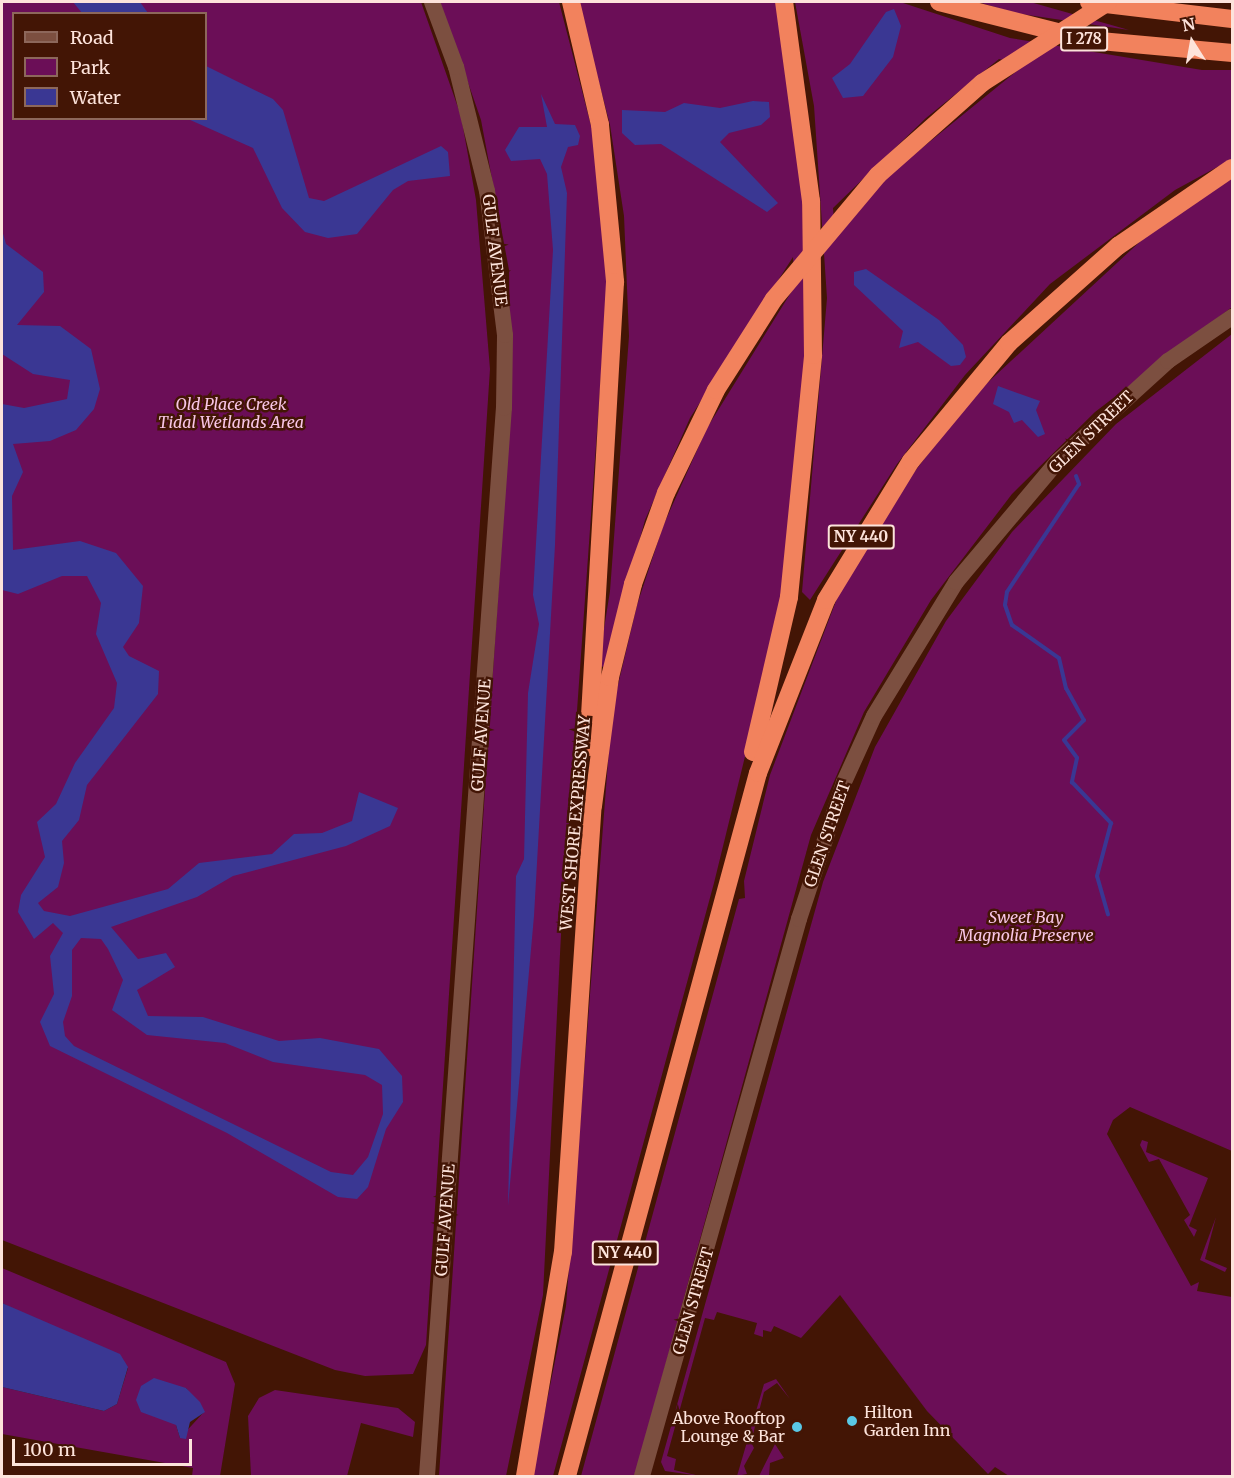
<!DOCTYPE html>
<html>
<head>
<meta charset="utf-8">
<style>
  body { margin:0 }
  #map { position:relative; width:1234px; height:1478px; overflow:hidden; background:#431505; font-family:Merriweather,serif }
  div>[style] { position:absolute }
  .green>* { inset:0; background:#6b0e57 }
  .water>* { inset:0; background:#3a3793 }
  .stream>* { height:4px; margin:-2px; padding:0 2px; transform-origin:2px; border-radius:2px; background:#3a3793 }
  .tertiary>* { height:16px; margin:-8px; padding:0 8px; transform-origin:8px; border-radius:8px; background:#7c4f40 }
  .motorway>* { height:18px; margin:-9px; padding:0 9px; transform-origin:9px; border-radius:9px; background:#f2825d }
  .motorway-bridge>* { height:18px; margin:-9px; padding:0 9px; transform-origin:9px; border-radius:9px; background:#f2825d }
  .dots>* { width:16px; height:16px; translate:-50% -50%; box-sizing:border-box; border:3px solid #431505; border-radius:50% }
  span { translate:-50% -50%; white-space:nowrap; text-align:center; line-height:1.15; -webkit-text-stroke:5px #431505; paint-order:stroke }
  .shield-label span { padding:2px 4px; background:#431505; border:2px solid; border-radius:4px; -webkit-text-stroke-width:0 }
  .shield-label { font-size:15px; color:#fde3db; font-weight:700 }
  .street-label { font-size:16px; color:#fde3db }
  .park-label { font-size:16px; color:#f8c6e7; font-style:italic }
  .poi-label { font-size:16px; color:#fde3db }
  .left { translate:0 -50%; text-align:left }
  .right { translate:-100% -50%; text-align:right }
  .frame { position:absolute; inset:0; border:3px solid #fde3db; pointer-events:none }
  .legend { position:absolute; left:12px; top:12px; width:195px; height:108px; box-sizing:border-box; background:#431505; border:2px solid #8d675b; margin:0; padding:8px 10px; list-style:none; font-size:18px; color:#fde3db }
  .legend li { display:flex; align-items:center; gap:12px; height:30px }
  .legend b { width:30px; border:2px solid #8d675b }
  .north { position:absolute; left:1162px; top:12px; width:60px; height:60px; -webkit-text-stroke:4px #431505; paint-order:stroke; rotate:349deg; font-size:16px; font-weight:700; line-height:24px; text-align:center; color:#fde3db }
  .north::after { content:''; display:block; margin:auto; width:21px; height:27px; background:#fde3db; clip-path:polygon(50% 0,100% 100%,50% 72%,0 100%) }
  .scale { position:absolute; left:12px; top:1439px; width:180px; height:27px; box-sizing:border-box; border:3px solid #fde3db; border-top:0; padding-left:8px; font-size:18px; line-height:21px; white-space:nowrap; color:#fde3db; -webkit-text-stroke:4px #431505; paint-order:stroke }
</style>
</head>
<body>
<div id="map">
  <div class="green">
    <i style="clip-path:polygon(evenodd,2px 2px,421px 2px,461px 116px,476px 200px,490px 369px,426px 1345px,413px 1374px,365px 1376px,335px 1370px,2px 1240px,2px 2px,14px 14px,206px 14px,206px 118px,14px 118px,14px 14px)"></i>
    <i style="clip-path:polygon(440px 2px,559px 2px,594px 137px,608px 278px,561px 934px,543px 1295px,506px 1476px,439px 1476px,511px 403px,509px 270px,481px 120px)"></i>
    <i style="clip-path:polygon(578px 2px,776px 2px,803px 198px,808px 337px,778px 622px,714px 883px,553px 1476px,532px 1476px,566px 1306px,612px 710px,637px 605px,663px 526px,707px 428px,795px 286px,793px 257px,690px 418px,645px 520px,605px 667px,598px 666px,610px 591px,629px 336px,624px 216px,610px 125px)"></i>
    <i style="clip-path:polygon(evenodd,795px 2px,900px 2px,1010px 38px,1202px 70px,1232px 70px,1232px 159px,1175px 190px,1050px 284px,965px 375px,897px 464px,810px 600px,802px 592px,827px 298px,814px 106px,795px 2px,999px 59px,1024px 65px,885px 178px,835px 234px,833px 208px,926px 118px,999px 59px)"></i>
    <i style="clip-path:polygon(978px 2px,1030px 2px,1129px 30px,1015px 13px)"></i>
    <i style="clip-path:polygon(1232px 178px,1232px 307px,1095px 412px,1012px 494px,931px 600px,864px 712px,811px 835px,635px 1476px,581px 1476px,739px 899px,745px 898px,744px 881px,770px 775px,839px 593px,896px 496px,970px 399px,1158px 225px)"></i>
    <i style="clip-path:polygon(1232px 334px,1232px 1151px,1130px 1107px,1113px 1120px,1107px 1134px,1191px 1286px,1199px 1282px,1197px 1291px,1232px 1297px,1232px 1476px,1009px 1476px,995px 1467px,988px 1474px,927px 1411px,840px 1295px,801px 1338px,774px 1326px,771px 1332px,763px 1330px,763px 1337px,754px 1334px,757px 1323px,717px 1312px,714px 1320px,705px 1318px,667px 1456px,676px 1459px,674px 1470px,700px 1476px,665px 1471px,661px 1462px,823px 882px,875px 747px,946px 621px,1012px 532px,1116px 424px)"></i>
    <i style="clip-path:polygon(1142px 1140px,1148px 1142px,1146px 1152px,1208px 1178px,1189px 1226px,1197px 1230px,1194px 1237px,1184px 1220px,1190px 1215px,1159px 1159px,1149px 1162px,1140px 1145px)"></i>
    <i style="clip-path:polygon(1216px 1217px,1205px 1259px,1227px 1268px,1225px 1272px,1200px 1260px)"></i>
    <i style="clip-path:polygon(evenodd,2px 1268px,226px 1362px,235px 1384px,220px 1476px,192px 1476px,193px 1468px,2px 1434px,2px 1387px,104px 1411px,117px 1404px,128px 1368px,2px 1303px,2px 1268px,186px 1388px,204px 1412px,180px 1438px,176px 1425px,186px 1388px)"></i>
    <i style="clip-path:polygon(776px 1379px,790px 1399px,777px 1383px,764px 1392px,751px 1442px,754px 1448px,744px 1466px,747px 1474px,737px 1476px,764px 1384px)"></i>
    <i style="clip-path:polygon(275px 1390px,398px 1408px,415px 1422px,413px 1437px,361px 1423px,347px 1476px,251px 1476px,248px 1416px,259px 1398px)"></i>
    <i style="clip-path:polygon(775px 1444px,784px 1458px,770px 1463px,769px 1476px,759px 1476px)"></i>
  </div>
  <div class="water">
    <i style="clip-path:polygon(73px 2px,140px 2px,148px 13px,82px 13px)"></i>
    <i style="clip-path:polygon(894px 9px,901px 26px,893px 57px,863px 96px,843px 98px,832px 78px,850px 64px,886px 12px)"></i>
    <i style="clip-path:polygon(206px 66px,273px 99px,283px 110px,309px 198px,324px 201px,441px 146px,448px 152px,450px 176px,408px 181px,393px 190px,357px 234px,328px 238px,305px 232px,282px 208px,253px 148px,188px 119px,206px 118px)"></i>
    <i style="clip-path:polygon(541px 94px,555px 124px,575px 125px,580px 136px,578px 145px,568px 147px,561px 167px,567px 193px,555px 545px,534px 916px,508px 1206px,516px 876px,524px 859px,528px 693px,539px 624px,533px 595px,553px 250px,547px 174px,540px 159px,511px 161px,505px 150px,519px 127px,547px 127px)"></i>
    <i style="clip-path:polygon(753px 101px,769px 102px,770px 117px,761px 125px,729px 133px,720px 142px,778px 203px,767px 212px,661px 144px,635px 145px,622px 133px,622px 110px,665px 112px,684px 103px,720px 108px)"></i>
    <i style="clip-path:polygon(evenodd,2px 230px,6px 244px,43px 272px,44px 292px,17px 325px,60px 326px,91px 349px,100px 389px,94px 409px,76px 430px,50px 441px,13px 444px,23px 472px,12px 496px,13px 550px,80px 541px,116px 553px,143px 586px,139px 623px,123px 647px,129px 656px,159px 671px,158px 694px,87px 785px,79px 820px,62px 841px,64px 863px,58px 887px,38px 903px,44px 911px,70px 916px,168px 889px,199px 863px,272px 854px,294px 834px,322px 833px,352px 821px,359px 792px,398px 808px,390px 826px,346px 846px,233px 876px,197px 897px,111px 927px,138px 959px,166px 953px,175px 967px,137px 990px,148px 1016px,203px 1017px,279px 1041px,320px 1038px,379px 1049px,402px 1076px,403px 1102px,386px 1129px,368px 1187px,357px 1199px,338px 1197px,227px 1133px,50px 1046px,40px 1022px,54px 994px,50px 956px,63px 933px,53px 923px,34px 939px,18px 912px,21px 895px,45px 857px,37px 822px,56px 804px,75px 763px,114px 708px,117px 683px,96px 634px,101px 603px,87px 576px,62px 576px,18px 594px,2px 590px,2px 404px,24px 408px,67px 399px,70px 380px,33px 374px,2px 354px,2px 230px,81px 938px,101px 939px,108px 949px,123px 980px,112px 1010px,147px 1035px,225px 1043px,273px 1062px,365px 1075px,382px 1085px,383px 1114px,368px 1157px,353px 1175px,331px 1172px,74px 1046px,65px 1036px,63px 1022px,72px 996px,72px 950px,81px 938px)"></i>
    <i style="clip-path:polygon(866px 269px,939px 320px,963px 345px,966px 357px,960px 365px,951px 366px,918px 342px,899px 348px,903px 331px,854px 285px,854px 272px)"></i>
    <i style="clip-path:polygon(998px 386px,1040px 401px,1036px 410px,1045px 434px,1038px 437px,1022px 420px,1014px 423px,1009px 412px,993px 404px)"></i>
    <i style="clip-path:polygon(2px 1303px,120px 1354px,128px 1367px,117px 1404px,104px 1411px,2px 1387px)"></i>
    <i style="clip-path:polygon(154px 1378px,186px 1388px,200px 1402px,205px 1412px,190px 1422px,186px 1439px,180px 1438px,176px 1425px,141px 1412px,136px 1400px,141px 1386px)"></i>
  </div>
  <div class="stream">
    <i style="left:1076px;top:476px;width:9px;rotate:69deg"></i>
    <i style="left:1079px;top:484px;width:130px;rotate:123.7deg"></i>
    <i style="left:1007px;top:592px;width:13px;rotate:99deg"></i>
    <i style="left:1005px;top:605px;width:21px;rotate:71deg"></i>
    <i style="left:1012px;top:625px;width:57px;rotate:35.1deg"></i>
    <i style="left:1059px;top:658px;width:31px;rotate:77deg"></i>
    <i style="left:1066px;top:688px;width:37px;rotate:61deg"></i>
    <i style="left:1084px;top:720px;width:28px;rotate:135deg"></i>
    <i style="left:1064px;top:740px;width:22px;rotate:54deg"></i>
    <i style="left:1077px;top:758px;width:25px;rotate:102deg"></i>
    <i style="left:1072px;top:782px;width:57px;rotate:46.4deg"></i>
    <i style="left:1111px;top:823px;width:55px;rotate:104.8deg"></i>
    <i style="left:1097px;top:876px;width:40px;rotate:74deg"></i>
  </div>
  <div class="tertiary">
    <i style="left:427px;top:1476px;width:1071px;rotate:-85.88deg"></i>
    <i style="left:504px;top:408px;width:73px;rotate:-89.2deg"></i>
    <i style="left:505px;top:335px;width:145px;rotate:-97.1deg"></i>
    <i style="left:487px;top:191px;width:128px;rotate:-104deg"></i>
    <i style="left:456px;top:67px;width:69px;rotate:-110.3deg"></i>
    <i style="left:642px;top:1476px;width:579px;rotate:-74.26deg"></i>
    <i style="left:799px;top:919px;width:144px;rotate:-71.8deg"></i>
    <i style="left:844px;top:782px;width:72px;rotate:-65.6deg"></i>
    <i style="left:874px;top:716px;width:157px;rotate:-58.5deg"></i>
    <i style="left:956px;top:582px;width:158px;rotate:-49.9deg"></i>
    <i style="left:1058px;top:461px;width:149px;rotate:-42.3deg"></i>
    <i style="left:1168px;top:361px;width:78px;rotate:-34.5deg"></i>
  </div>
  <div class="motorway">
    <i style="left:571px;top:2px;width:126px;rotate:76.7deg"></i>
    <i style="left:600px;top:125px;width:158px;rotate:84.5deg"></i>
    <i style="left:615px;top:282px;width:466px;rotate:93.3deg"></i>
    <i style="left:939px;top:2px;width:155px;rotate:14.2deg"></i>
    <i style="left:1089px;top:40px;width:144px;rotate:5.2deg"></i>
    <i style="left:1089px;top:2px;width:144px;rotate:6.8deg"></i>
    <i style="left:878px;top:175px;width:139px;rotate:-41.5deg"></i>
    <i style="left:753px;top:752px;width:159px;rotate:-76.9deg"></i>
    <i style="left:789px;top:597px;width:243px;rotate:-84.3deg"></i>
    <i style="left:813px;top:355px;width:154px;rotate:-90.7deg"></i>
    <i style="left:811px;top:201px;width:201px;rotate:-97.7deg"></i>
    <i style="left:525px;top:1476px;width:227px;rotate:-80.4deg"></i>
    <i style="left:563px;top:1252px;width:447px;rotate:-86.2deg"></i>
    <i style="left:593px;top:806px;width:130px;rotate:-82.5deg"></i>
    <i style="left:610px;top:677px;width:96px;rotate:-76.1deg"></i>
    <i style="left:633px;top:584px;width:97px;rotate:-70.1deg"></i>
    <i style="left:666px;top:493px;width:114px;rotate:-64.1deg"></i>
    <i style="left:716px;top:390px;width:108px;rotate:-57.5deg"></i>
    <i style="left:567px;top:1476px;width:728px;rotate:-74.8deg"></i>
    <i style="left:758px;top:773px;width:186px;rotate:-68.5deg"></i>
    <i style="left:826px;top:600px;width:163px;rotate:-58.6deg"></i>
    <i style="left:911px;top:461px;width:153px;rotate:-50.3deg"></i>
    <i style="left:1009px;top:343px;width:146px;rotate:-41.7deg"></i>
    <i style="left:1118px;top:246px;width:138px;rotate:-34.4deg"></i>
  </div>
  <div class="motorway-bridge">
    <i style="left:982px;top:83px;width:150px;rotate:-32.7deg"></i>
    <i style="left:774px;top:299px;width:162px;rotate:-50deg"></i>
  </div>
  <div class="dots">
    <i style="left:852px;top:1421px;background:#5ac8e6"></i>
    <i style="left:797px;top:1427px;background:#5ac8e6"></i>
  </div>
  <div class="shield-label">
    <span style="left:1084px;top:39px">I 278</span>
    <span style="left:861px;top:537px">NY 440</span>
    <span style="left:625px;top:1253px">NY 440</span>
  </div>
  <div class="street-label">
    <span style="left:495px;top:250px;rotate:83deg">GULF AVENUE</span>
    <span style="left:1091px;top:432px;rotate:-44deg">GLEN STREET</span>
    <span style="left:481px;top:735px;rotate:-86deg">GULF AVENUE</span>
    <span style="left:575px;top:823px;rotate:-85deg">WEST SHORE EXPRESSWAY</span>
    <span style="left:827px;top:834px;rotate:-71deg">GLEN STREET</span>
    <span style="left:445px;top:1220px;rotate:-86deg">GULF AVENUE</span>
    <span style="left:693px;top:1301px;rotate:-74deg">GLEN STREET</span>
  </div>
  <div class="park-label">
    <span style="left:231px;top:413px">Old Place Creek<br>Tidal Wetlands Area</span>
    <span style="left:1026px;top:926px">Sweet Bay<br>Magnolia Preserve</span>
  </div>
  <div class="poi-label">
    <span class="left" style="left:864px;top:1421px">Hilton<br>Garden Inn</span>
    <span class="right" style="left:785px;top:1427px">Above Rooftop<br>Lounge &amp; Bar</span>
  </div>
  <div class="frame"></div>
  <ul class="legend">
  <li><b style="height:8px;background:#7c4f40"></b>Road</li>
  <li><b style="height:16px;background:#6b0e57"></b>Park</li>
  <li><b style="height:16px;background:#3a3793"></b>Water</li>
  </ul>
  <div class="north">N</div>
  <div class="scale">100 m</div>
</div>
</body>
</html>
